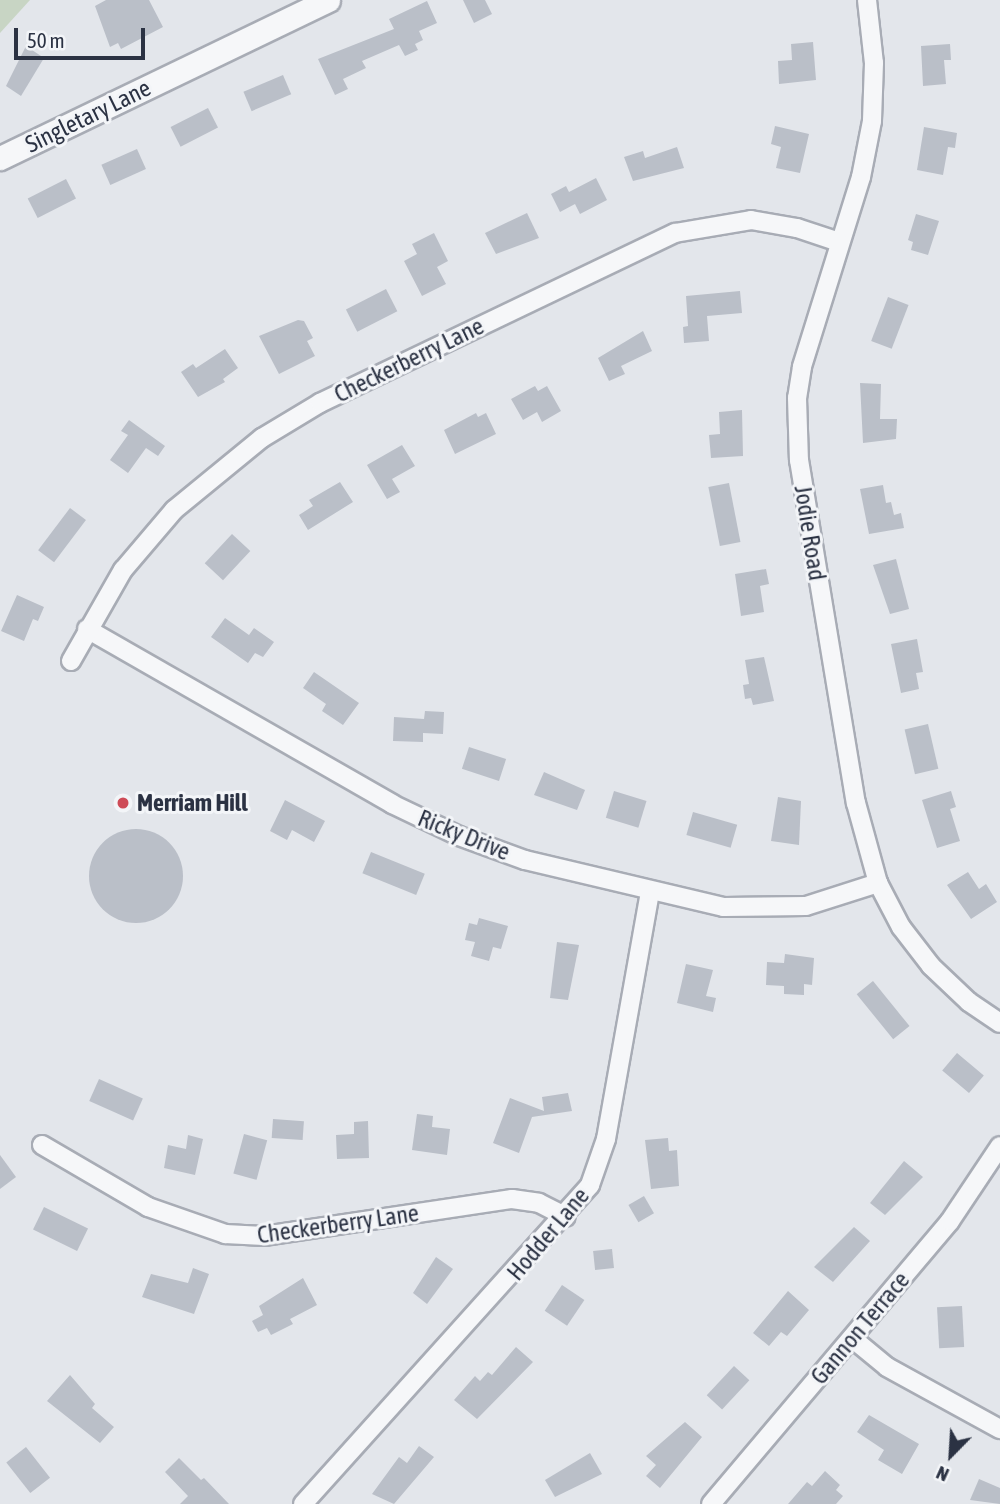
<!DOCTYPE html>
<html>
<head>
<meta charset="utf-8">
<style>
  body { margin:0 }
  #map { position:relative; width:1000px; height:1504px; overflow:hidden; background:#e3e6eb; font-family:"Asap Condensed",sans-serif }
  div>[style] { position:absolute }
  .green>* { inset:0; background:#c8d5c4 }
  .building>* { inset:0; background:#babfc8; transform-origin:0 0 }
  .round { border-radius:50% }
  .roads { filter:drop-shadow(2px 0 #a8acb5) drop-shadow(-2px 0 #a8acb5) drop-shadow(0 2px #a8acb5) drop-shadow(0 -2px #a8acb5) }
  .minor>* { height:18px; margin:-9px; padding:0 9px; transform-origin:9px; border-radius:9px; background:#f6f7f9 }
  .tertiary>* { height:23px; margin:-11.5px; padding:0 11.5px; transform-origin:11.5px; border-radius:11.5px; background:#f6f7f9 }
  .dots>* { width:19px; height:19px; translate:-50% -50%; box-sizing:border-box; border:4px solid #f3f5f8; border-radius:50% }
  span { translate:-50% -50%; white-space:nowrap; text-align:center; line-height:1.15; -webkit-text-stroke:6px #f3f5f8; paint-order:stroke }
  .street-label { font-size:24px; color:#2b3243 }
  .poi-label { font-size:24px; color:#2b3243; font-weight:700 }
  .left { translate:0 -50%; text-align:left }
  .north { position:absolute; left:916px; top:1420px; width:70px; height:70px; -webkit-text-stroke:5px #f3f5f8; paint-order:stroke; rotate:204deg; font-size:19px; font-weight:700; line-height:28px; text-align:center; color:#2b3243 }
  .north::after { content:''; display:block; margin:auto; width:24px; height:32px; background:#2b3243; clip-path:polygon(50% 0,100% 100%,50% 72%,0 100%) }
  .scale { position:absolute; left:14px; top:28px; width:131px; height:32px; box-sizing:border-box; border:4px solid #2b3243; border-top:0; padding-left:9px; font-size:21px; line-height:24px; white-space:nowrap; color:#2b3243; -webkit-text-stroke:5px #f3f5f8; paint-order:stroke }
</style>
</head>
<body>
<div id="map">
  <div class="green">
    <i style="clip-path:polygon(0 0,30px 0,0 33px)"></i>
  </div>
  <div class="building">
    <i style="clip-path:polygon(106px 0,149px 0,163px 27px,121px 49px,118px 43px,110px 47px,95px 6px)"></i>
    <i style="clip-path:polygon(463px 0,485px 0,492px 14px,474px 23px)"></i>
    <i style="clip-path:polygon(427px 1px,437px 23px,419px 31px,423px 40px,415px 44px,418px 50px,405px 56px,399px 45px,362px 61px,366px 68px,343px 79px,348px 89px,335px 95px,318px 59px,394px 29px,389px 19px)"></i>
    <i style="clip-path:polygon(813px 42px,816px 80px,779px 84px,778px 61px,792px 60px,791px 44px)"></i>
    <i style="clip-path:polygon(950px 44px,951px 60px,944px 60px,946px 84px,923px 86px,921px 46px)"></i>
    <i style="clip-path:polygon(26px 46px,44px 58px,21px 96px,6px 86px)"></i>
    <i style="left:283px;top:75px;width:21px;height:43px;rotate:67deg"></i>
    <i style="left:208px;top:108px;width:22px;height:42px;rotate:63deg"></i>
    <i style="clip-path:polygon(775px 126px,809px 134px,800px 173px,776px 168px,781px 147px,771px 144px)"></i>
    <i style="clip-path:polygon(924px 127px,957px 133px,955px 148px,948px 147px,943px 175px,917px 170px)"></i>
    <i style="clip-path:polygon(677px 147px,684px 168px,633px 181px,624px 157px,643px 151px,645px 158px)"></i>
    <i style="left:137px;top:149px;width:22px;height:39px;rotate:66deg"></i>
    <i style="clip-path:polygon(596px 178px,607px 200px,580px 214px,575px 204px,560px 212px,551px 194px,566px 186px,569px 192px)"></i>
    <i style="left:66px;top:179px;width:22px;height:43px;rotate:63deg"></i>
    <i style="clip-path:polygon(527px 213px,539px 238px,496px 254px,485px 233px)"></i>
    <i style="clip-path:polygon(916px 214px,939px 221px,928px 255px,911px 250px,913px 242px,908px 240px)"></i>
    <i style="clip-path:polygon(434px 233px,448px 261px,437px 267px,446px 284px,422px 296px,404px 261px,417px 254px,412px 244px)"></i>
    <i style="left:386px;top:289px;width:25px;height:45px;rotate:63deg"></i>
    <i style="clip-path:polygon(740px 291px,742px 313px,707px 316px,709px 341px,684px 343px,683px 327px,688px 326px,686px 296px)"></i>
    <i style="left:888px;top:297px;width:22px;height:47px;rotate:21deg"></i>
    <i style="clip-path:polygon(298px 320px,304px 321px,313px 338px,307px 341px,315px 356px,279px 374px,259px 336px)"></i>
    <i style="clip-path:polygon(643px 331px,652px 351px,621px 366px,625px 374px,609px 381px,598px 358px)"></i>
    <i style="clip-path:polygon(225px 349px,238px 368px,223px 379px,225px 382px,198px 397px,181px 372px,193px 364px,196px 368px)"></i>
    <i style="clip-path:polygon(860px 383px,881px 384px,880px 419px,897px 419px,896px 439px,863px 443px)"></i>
    <i style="clip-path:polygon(535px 386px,538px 391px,547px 386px,561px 411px,542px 422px,537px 412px,523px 420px,511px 399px)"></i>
    <i style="clip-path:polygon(742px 410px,743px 456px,711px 458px,709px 435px,720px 434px,719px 412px)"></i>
    <i style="clip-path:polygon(476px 413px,478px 417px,486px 413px,496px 434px,455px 454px,444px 430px)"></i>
    <i style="clip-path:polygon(129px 420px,165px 446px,158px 456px,146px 448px,128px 473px,110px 460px,128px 435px,121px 431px)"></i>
    <i style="clip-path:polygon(402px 445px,415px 466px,392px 479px,400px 492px,387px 499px,367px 465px)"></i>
    <i style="clip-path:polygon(340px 482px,353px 502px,308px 530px,299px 515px,313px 506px,309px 500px)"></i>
    <i style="left:729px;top:483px;width:60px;height:21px;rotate:79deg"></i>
    <i style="clip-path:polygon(883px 485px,886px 503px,891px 502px,894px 515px,901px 513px,904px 528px,869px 534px,860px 489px)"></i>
    <i style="left:70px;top:508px;width:20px;height:53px;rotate:37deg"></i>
    <i style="left:232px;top:534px;width:25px;height:40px;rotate:43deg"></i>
    <i style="clip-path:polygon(896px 559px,909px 609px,890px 614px,873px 565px)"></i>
    <i style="clip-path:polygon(766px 569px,769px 584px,760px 586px,764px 612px,741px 616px,735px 574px)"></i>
    <i style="clip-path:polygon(17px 595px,44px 607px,38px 621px,33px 619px,24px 641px,1px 631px)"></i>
    <i style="clip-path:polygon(225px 618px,249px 635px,254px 628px,274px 642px,263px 657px,255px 653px,248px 663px,211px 637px)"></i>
    <i style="clip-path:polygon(917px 639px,923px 672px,916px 673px,919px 689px,901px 693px,891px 644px)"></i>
    <i style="clip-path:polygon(764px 657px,774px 701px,753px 705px,751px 698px,745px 699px,743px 685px,749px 684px,745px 660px)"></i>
    <i style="clip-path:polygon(314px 672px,359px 703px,343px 725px,322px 711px,326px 704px,303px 688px)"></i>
    <i style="clip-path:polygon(425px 711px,444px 712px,443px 734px,423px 733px,423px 742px,393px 741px,394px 717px,424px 719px)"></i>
    <i style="left:928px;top:724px;width:46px;height:24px;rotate:77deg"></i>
    <i style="left:469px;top:747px;width:39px;height:23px;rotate:18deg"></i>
    <i style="clip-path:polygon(544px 772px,585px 790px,577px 810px,534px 795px)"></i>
    <i style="left:614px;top:791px;width:34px;height:28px;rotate:17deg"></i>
    <i style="clip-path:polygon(951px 791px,956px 807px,950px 809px,960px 841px,937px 848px,922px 800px)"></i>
    <i style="clip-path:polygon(778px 797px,801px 801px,799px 845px,771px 841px)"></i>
    <i style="clip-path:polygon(285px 800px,325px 821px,314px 842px,292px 830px,287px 840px,270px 831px)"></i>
    <i style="left:693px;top:812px;width:46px;height:24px;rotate:16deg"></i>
    <i class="round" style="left:89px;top:829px;width:94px;height:94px"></i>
    <i style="left:371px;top:852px;width:58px;height:23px;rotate:22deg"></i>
    <i style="clip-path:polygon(968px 872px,979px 889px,986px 884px,997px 902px,971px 919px,947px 885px)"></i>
    <i style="clip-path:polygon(479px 918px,508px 926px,501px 949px,493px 947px,489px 961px,471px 956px,475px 942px,465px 940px,469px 923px,477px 925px)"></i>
    <i style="clip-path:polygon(557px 942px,579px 945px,568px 1000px,550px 998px)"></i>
    <i style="clip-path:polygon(785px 954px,814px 958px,812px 985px,804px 984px,804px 995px,784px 994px,784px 986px,766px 985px,767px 962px,784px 963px)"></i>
    <i style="clip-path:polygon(686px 964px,713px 970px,706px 996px,716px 998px,713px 1012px,677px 1003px)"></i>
    <i style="left:873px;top:981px;width:58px;height:21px;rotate:51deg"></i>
    <i style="left:957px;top:1053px;width:35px;height:23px;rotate:40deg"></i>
    <i style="left:99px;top:1079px;width:48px;height:24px;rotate:24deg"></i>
    <i style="clip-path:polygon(568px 1093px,572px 1111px,532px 1117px,519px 1153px,493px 1143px,510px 1098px,544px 1111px,542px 1097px)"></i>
    <i style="clip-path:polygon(417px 1114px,433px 1116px,432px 1127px,450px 1129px,447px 1155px,412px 1150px)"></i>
    <i style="left:273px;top:1119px;width:31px;height:19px;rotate:4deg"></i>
    <i style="clip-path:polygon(368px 1121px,369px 1158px,337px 1159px,336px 1135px,354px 1134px,354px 1122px)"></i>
    <i style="left:244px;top:1134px;width:24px;height:41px;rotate:15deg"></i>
    <i style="clip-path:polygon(188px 1135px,203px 1139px,195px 1175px,164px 1168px,168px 1145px,186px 1149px)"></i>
    <i style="clip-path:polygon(668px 1138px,669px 1151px,677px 1150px,679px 1186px,651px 1189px,645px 1140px)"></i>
    <i style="clip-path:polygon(0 1155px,16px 1177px,0 1189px)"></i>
    <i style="clip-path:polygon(904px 1161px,923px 1177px,885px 1215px,870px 1203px)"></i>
    <i style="left:644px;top:1196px;width:20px;height:18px;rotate:60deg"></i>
    <i style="left:44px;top:1207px;width:49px;height:25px;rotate:26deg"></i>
    <i style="clip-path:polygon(854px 1227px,870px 1241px,833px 1282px,814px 1267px)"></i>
    <i style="left:612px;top:1249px;width:19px;height:19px;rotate:84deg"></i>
    <i style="clip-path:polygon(436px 1257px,453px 1269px,427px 1304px,413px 1293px)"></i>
    <i style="clip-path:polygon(193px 1268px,209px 1274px,194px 1314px,142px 1297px,151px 1274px,188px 1283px)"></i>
    <i style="clip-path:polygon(303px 1278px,317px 1305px,290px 1319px,293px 1324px,271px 1335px,267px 1328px,258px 1332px,252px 1321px,263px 1315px,259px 1306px)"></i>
    <i style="left:562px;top:1285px;width:27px;height:31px;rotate:34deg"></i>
    <i style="clip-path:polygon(788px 1291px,809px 1310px,787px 1336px,781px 1332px,769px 1346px,753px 1333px)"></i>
    <i style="left:962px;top:1306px;width:41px;height:25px;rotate:87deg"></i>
    <i style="clip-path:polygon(516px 1347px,533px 1362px,477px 1419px,454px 1400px,475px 1376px,480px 1381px,488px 1372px,492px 1375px)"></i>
    <i style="left:734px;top:1366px;width:21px;height:40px;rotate:43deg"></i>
    <i style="clip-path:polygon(70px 1375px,95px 1404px,92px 1408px,114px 1427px,100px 1443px,47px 1401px)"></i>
    <i style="clip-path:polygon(869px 1415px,919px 1444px,902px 1474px,878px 1460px,884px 1450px,857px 1432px)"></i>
    <i style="clip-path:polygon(685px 1422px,702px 1437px,660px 1488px,646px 1476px,656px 1465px,646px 1456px)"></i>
    <i style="clip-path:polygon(419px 1446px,434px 1457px,394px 1504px,372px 1494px,399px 1457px,407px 1463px)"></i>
    <i style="left:26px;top:1447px;width:39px;height:25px;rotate:52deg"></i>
    <i style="clip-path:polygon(590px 1453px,602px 1474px,555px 1497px,545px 1480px)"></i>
    <i style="clip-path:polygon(179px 1458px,201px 1480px,204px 1478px,229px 1504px,180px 1504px,188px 1496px,165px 1472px)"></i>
    <i style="clip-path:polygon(825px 1471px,840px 1485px,836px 1490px,843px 1496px,836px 1504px,788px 1504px,807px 1482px,812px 1486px)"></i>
    <i style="clip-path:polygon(979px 1479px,1000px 1488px,1000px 1504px,970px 1500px)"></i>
  </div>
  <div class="roads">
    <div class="minor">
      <i style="left:867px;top:0;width:63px;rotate:83.7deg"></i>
      <i style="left:874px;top:63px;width:58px;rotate:92deg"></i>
      <i style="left:872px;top:121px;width:57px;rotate:101.1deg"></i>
      <i style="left:861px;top:177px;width:199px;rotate:107.3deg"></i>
      <i style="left:802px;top:367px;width:31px;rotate:99deg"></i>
      <i style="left:797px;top:398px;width:62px;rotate:88.2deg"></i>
      <i style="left:799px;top:460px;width:348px;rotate:80.6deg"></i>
      <i style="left:856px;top:803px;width:83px;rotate:74.6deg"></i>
      <i style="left:878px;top:883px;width:50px;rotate:62.4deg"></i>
      <i style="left:901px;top:927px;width:49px;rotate:52.4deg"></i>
      <i style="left:931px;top:966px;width:52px;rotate:43.5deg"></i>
      <i style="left:969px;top:1002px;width:37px;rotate:34deg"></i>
      <i style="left:87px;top:629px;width:352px;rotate:29.8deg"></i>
      <i style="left:392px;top:804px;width:74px;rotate:25.5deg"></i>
      <i style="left:459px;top:836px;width:70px;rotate:20deg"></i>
      <i style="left:525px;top:860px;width:204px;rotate:13.3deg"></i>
      <i style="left:724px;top:907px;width:82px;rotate:-0.7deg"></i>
      <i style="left:806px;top:906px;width:76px;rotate:-17.7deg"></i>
      <i style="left:71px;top:661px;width:105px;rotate:-60.3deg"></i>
      <i style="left:123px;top:570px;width:79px;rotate:-49.6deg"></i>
      <i style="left:174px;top:510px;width:114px;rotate:-39.3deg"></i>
      <i style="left:262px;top:438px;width:68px;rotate:-31.1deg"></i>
      <i style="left:320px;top:403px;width:394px;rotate:-25.6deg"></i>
      <i style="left:675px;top:233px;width:77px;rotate:-9.7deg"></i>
      <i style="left:751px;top:220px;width:47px;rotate:9.9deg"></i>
      <i style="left:797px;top:228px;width:44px;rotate:18.4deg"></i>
      <i style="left:42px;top:1145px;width:123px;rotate:30.3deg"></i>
      <i style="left:148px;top:1207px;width:82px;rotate:19.3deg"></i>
      <i style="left:225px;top:1234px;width:39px;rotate:3deg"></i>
      <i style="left:264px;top:1236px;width:251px;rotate:-8.5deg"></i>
      <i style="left:512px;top:1199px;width:27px;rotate:8deg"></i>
      <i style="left:539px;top:1203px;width:30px;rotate:27deg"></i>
      <i style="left:852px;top:1338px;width:45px;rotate:39.6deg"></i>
      <i style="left:887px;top:1367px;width:129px;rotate:28.8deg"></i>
      <i style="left:303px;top:1504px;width:429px;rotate:-48deg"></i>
      <i style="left:590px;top:1185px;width:49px;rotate:-70.8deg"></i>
      <i style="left:606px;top:1139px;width:252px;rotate:-79.9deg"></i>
      <i style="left:711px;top:1504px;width:370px;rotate:-49.8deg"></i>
      <i style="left:950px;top:1221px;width:90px;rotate:-56.3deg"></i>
    </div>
    <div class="tertiary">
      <i style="left:0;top:158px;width:364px;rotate:-25.7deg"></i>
    </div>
  </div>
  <div class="dots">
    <i style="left:123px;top:803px;background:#ce4b57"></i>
  </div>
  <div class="street-label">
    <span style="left:88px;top:116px;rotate:-26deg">Singletary Lane</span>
    <span style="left:409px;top:360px;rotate:-26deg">Checkerberry Lane</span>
    <span style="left:810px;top:533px;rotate:81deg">Jodie Road</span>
    <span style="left:464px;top:835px;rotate:22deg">Ricky Drive</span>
    <span style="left:338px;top:1224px;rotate:-8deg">Checkerberry Lane</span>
    <span style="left:548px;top:1234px;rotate:-50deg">Hodder Lane</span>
    <span style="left:860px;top:1328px;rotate:-50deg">Gannon Terrace</span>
  </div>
  <div class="poi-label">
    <span class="left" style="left:137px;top:803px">Merriam Hill</span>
  </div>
  <div class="north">N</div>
  <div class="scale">50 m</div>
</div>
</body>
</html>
